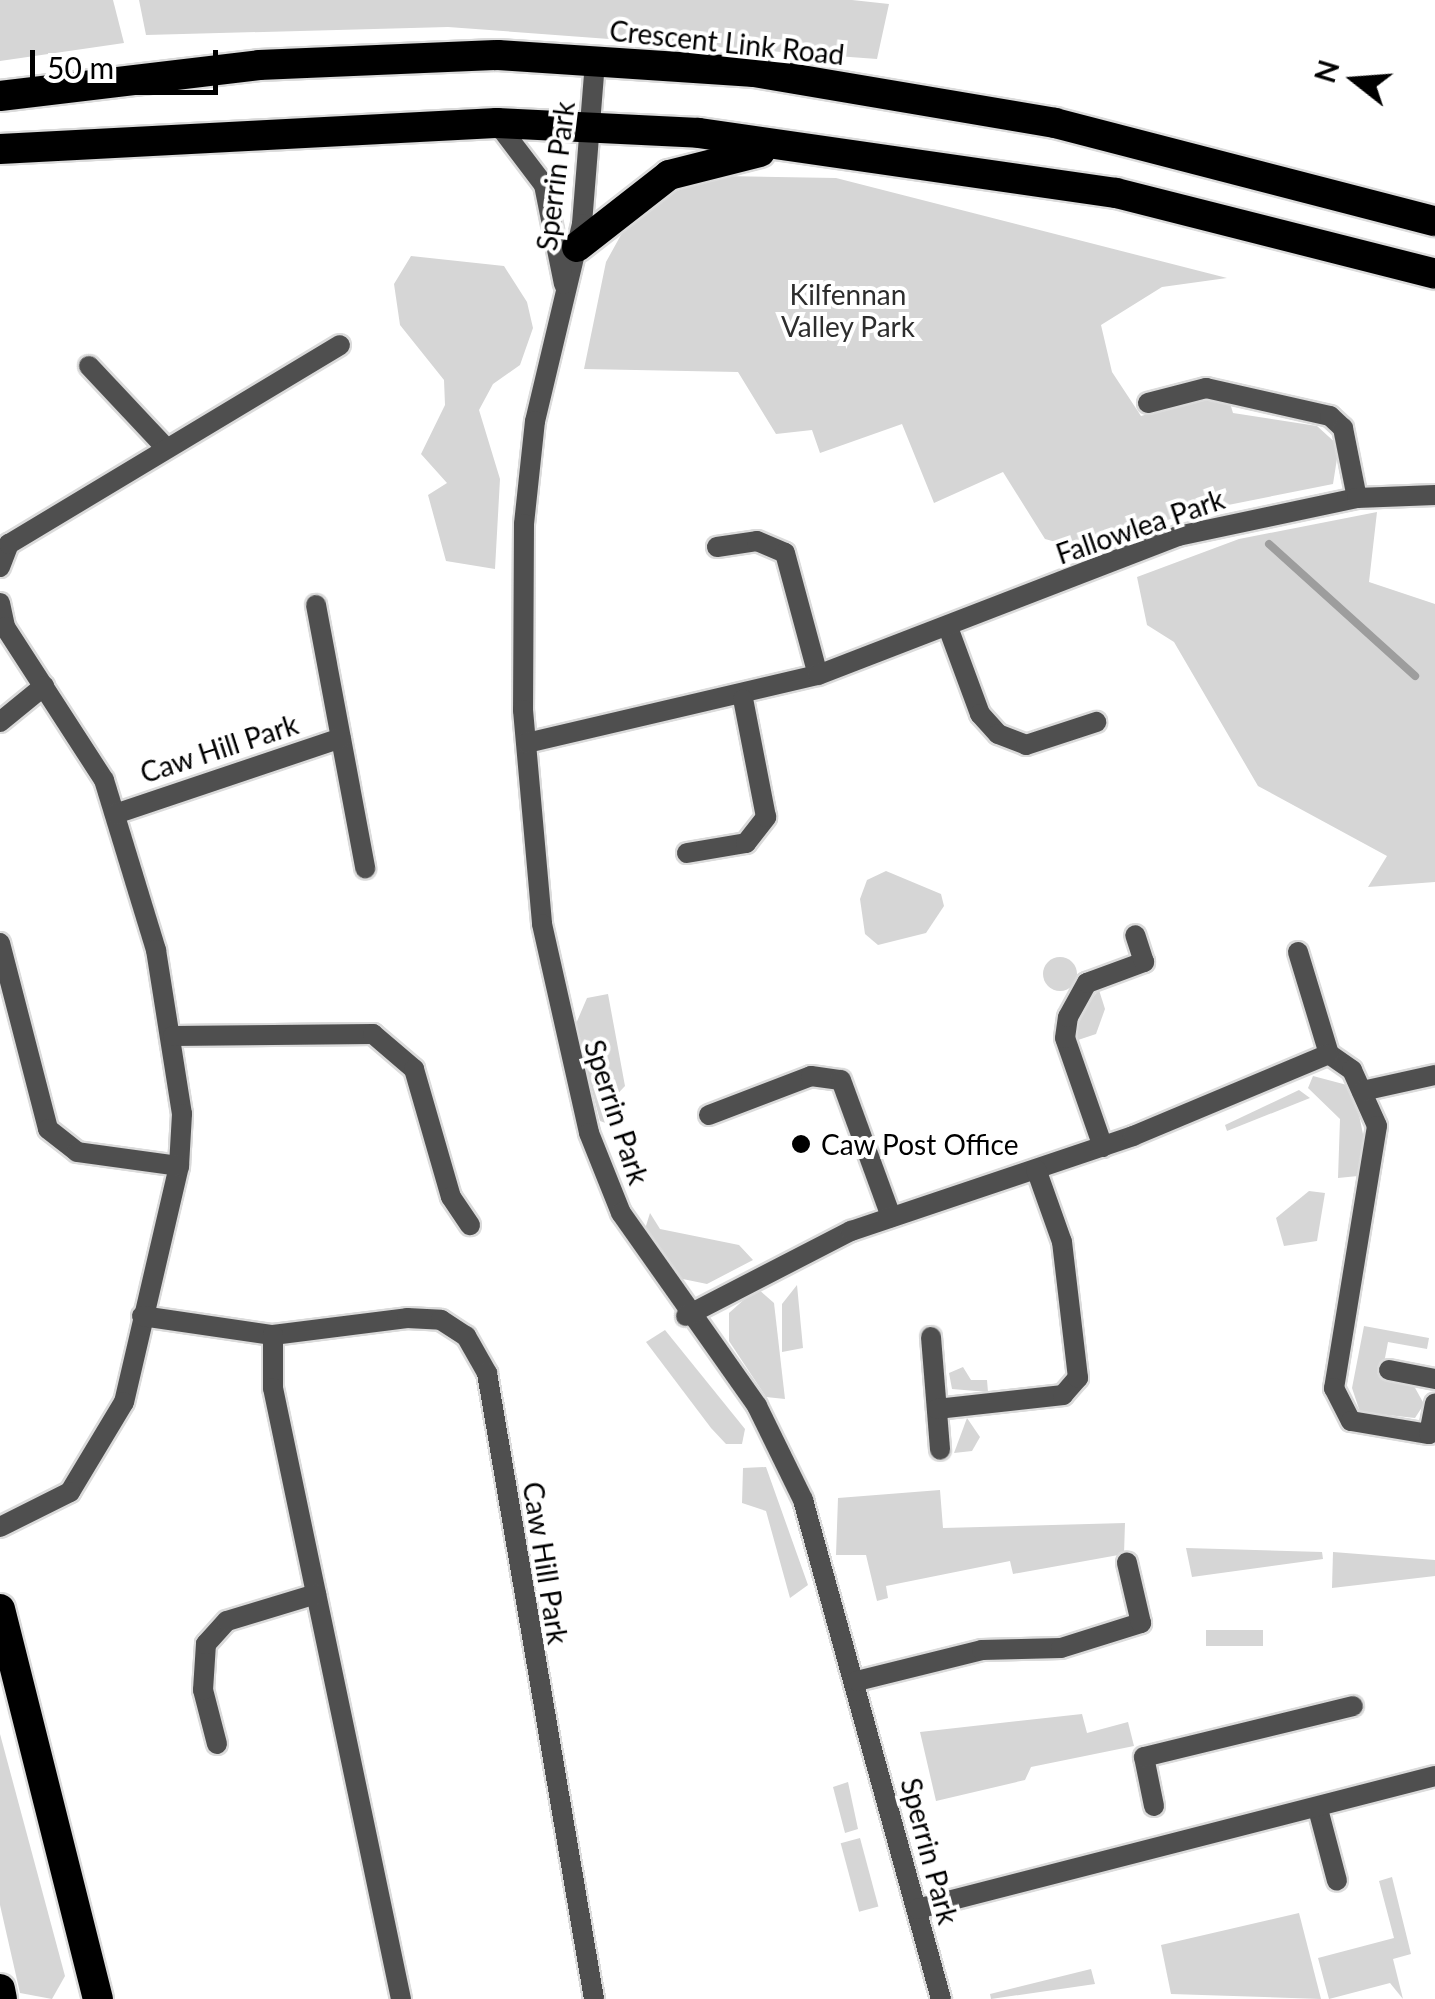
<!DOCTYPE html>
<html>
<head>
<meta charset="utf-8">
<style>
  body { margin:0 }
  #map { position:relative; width:1435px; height:1999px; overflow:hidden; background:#fff; font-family:Lato,sans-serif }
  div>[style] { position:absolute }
  .green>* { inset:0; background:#d6d6d6; transform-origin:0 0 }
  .round { border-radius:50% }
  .stream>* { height:8px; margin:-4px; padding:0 4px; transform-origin:4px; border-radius:4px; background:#9d9d9d }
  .roads { filter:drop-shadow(2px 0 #dbdbdb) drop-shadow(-2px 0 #dbdbdb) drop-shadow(0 2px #dbdbdb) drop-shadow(0 -2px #dbdbdb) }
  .street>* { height:20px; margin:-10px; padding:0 10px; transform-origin:10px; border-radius:10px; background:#4f4f4f }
  .highway>* { height:30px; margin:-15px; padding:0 15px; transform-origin:15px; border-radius:15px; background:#000 }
  .dots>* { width:28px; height:28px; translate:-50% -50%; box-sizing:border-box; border:5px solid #fff; border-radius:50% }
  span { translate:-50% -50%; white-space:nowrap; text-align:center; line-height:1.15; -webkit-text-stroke:8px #fff; paint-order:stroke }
  .street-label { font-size:28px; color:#000 }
  .park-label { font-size:28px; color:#2d2d2d }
  .poi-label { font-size:28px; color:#000 }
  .left { translate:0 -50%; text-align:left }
  .north { position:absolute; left:1305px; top:30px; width:100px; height:100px; -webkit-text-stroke:8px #fff; paint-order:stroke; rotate:287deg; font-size:28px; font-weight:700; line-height:40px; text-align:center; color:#000 }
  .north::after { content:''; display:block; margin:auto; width:35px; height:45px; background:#000; clip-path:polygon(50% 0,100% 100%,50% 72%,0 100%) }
  .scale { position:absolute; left:30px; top:50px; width:188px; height:45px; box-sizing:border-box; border:5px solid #000; border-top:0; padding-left:12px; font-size:30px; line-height:35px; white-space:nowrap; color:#000; -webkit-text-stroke:8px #fff; paint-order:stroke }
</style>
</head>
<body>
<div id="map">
  <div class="green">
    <i style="clip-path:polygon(0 0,113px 0,124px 43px,0 61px)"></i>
    <i style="clip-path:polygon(139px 0,852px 0,889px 4px,877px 59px,448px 27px,146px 35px)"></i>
    <i style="clip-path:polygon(722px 176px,836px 178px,1227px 278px,1162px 287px,1101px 325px,1112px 372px,1141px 416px,1206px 397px,1230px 403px,1233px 413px,1317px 426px,1339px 446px,1333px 484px,1193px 512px,1078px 548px,1045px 539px,1003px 472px,934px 503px,902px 424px,820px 453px,812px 430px,776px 434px,738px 372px,584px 369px,606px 262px,627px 224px,670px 193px)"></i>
    <i style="clip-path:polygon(411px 256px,504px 266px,527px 302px,533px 328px,520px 365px,493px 384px,479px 410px,500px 479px,495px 569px,446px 561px,428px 495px,447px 483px,421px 454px,445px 405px,444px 380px,400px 325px,394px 284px)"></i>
    <i style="clip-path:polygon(1377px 512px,1369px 582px,1435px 604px,1435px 882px,1368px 887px,1387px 856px,1258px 786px,1174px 642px,1147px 625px,1137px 577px,1239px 539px)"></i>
    <i style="clip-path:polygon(886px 871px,941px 894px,944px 906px,926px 933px,878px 945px,865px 934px,860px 899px,867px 880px)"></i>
    <i class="round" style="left:1043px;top:957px;width:34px;height:34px"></i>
    <i style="clip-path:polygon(1099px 990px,1105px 1009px,1096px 1034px,1078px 1040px,1078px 1014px)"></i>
    <i style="clip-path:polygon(608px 994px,625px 1086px,610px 1102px,611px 1125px,600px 1121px,575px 1026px,587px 998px)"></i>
    <i style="clip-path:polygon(1313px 1076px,1347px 1085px,1356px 1100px,1364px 1139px,1358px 1176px,1338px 1178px,1340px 1119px,1308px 1088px)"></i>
    <i style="clip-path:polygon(1299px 1090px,1310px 1098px,1227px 1131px,1225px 1125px)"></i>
    <i style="clip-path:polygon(1309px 1191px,1325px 1193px,1317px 1241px,1284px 1246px,1276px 1218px)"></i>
    <i style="clip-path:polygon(650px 1213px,660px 1229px,739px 1245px,753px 1260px,707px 1284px,678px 1278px,645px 1229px)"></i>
    <i style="clip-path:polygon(797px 1285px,803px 1348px,782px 1352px,782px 1304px)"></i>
    <i style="clip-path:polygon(757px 1288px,774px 1303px,785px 1399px,766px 1397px,729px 1341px,729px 1313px)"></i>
    <i style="clip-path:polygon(1364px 1326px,1429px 1338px,1427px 1349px,1388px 1342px,1381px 1379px,1414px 1386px,1424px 1404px,1415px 1418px,1360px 1412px,1352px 1388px)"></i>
    <i style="clip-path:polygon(665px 1330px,745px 1429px,742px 1444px,726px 1444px,711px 1428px,646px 1342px)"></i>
    <i style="clip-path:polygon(963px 1367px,971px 1380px,987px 1380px,988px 1392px,952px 1389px,949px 1373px)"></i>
    <i style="clip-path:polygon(967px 1418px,980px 1437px,972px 1451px,954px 1453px)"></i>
    <i style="clip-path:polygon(766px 1467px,808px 1585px,790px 1598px,766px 1511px,742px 1503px,743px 1468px)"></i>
    <i style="clip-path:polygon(940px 1490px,943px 1528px,1125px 1523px,1124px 1554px,1013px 1574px,1010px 1561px,886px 1586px,888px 1598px,877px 1601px,866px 1555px,836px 1555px,838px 1498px)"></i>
    <i style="clip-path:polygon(1186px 1548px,1322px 1552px,1323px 1559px,1192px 1577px)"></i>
    <i style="clip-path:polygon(1333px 1552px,1435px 1560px,1435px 1576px,1332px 1588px)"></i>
    <i style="left:1263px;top:1630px;width:16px;height:57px;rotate:90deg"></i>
    <i style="clip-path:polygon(1082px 1714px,1087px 1733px,1128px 1722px,1134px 1746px,1031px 1767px,1025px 1780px,936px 1801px,920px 1732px)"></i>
    <i style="clip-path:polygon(0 1734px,65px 1976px,52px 1999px,20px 1993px,0 1905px)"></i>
    <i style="clip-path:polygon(848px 1782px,858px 1829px,845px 1833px,833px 1787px)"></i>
    <i style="left:860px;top:1838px;width:71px;height:20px;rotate:75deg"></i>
    <i style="clip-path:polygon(1392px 1877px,1411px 1954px,1393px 1959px,1403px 1999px,1390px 1983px,1329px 1999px,1318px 1958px,1394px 1938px,1379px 1881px)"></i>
    <i style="clip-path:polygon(1299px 1913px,1321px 1999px,1171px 1994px,1161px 1945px)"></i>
    <i style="clip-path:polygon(1091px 1969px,1095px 1984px,991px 1999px,990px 1994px)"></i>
  </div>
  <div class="stream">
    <i style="left:1269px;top:544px;width:197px;rotate:42.1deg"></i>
  </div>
  <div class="roads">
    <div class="street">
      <i style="left:595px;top:62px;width:163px;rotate:94.6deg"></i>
      <i style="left:582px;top:224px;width:203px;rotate:103.4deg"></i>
      <i style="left:535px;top:421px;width:104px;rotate:96.1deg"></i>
      <i style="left:524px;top:524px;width:186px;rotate:90.3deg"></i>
      <i style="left:523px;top:710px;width:215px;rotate:84.9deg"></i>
      <i style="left:542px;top:924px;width:214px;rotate:77.3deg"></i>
      <i style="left:589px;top:1133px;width:86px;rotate:68.2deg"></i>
      <i style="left:621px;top:1213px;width:236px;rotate:54.8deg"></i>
      <i style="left:757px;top:1406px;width:105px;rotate:63.9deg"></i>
      <i style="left:803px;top:1500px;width:518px;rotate:74.54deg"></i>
      <i style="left:497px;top:123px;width:78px;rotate:52.8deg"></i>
      <i style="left:544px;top:185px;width:101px;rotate:78.6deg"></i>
      <i style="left:89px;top:366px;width:111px;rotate:46.8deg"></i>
      <i style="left:1148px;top:403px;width:60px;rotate:-14.5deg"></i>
      <i style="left:1206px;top:388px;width:127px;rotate:12.7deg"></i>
      <i style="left:1330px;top:416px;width:18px;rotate:43deg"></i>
      <i style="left:1343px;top:428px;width:71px;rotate:78.7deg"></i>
      <i style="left:717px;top:547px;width:40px;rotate:-8.5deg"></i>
      <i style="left:757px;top:541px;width:30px;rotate:23deg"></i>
      <i style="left:785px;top:553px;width:126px;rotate:74.9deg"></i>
      <i style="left:0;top:567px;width:25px;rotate:-69deg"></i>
      <i style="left:9px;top:544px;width:386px;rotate:-31deg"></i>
      <i style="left:0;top:603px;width:25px;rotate:78deg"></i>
      <i style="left:5px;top:627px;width:182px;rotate:57.1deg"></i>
      <i style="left:104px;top:780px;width:178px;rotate:73deg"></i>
      <i style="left:156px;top:950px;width:166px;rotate:81deg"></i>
      <i style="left:182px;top:1114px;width:52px;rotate:93.3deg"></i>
      <i style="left:179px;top:1166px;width:242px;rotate:103.1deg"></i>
      <i style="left:124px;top:1402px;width:105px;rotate:121deg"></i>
      <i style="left:70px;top:1492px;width:78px;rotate:153.4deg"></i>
      <i style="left:316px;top:605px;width:268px;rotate:79.4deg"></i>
      <i style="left:949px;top:630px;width:90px;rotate:69.7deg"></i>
      <i style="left:980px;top:714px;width:27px;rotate:48deg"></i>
      <i style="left:998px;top:734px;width:30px;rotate:21deg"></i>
      <i style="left:1026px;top:745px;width:74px;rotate:-18.2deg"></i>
      <i style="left:0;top:722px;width:57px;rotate:-39.3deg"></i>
      <i style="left:527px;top:743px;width:299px;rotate:-13.2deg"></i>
      <i style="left:818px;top:675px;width:386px;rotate:-21.1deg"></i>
      <i style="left:1178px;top:536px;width:183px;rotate:-12deg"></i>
      <i style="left:1357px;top:498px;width:78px;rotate:-2.2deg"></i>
      <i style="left:115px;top:814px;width:238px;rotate:-18.6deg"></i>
      <i style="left:687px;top:853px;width:60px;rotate:-9.6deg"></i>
      <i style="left:746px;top:843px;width:33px;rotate:-52deg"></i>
      <i style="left:766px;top:817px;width:120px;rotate:-101deg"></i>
      <i style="left:0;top:943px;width:192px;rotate:75.5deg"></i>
      <i style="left:48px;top:1129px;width:37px;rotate:38deg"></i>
      <i style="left:77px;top:1152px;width:103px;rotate:7.8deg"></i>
      <i style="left:1298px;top:952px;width:107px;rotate:73.1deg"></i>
      <i style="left:1329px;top:1054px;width:28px;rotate:35deg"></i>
      <i style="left:1352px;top:1070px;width:61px;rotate:65.9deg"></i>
      <i style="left:1377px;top:1126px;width:266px;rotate:99.3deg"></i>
      <i style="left:1334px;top:1388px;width:37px;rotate:63deg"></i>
      <i style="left:1351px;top:1421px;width:79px;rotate:9.5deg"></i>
      <i style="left:1429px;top:1434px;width:31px;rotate:-79deg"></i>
      <i style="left:173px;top:1036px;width:200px;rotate:-0.6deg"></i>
      <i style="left:373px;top:1034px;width:54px;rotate:40.5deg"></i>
      <i style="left:414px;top:1069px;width:133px;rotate:73.9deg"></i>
      <i style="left:451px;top:1197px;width:34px;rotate:56deg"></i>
      <i style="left:1362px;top:1091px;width:75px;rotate:-12.4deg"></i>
      <i style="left:709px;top:1115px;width:109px;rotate:-20.9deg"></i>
      <i style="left:811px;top:1076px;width:30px;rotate:8deg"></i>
      <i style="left:841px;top:1080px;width:146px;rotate:69.9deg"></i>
      <i style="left:1103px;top:1147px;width:115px;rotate:-109.2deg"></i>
      <i style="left:1065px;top:1038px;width:21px;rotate:-82deg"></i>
      <i style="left:1068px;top:1017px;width:39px;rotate:-61deg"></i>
      <i style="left:1087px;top:983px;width:61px;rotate:-20.2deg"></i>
      <i style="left:1144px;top:962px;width:28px;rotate:-108deg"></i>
      <i style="left:142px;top:1316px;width:132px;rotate:8.3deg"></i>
      <i style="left:273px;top:1335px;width:135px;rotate:-7.2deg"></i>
      <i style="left:407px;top:1318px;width:34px;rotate:3deg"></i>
      <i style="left:441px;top:1320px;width:30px;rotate:33deg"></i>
      <i style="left:466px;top:1336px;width:43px;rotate:60.4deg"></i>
      <i style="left:487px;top:1373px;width:635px;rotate:80.3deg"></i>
      <i style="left:686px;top:1316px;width:186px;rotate:-27.3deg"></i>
      <i style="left:851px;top:1231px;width:298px;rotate:-18.6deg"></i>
      <i style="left:1133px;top:1136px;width:212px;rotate:-22.7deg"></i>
      <i style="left:273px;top:1335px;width:53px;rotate:90deg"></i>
      <i style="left:273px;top:1388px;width:624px;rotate:78.17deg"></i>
      <i style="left:931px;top:1337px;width:113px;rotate:85.4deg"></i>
      <i style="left:1389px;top:1370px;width:47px;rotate:11.1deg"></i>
      <i style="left:937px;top:1409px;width:127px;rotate:-6.3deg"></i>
      <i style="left:1063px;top:1395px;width:23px;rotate:-49deg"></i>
      <i style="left:1078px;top:1378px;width:137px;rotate:-96.7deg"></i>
      <i style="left:1062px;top:1242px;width:77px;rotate:-109.6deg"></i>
      <i style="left:857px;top:1681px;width:129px;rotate:-13.9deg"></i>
      <i style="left:982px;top:1650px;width:79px;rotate:-1.5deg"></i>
      <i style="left:1061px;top:1648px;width:84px;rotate:-17.4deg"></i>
      <i style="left:1141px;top:1623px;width:62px;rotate:-103.1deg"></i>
      <i style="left:217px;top:1744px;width:56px;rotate:-104.5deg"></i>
      <i style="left:203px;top:1690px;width:46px;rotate:-86.3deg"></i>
      <i style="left:206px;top:1644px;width:31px;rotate:-48deg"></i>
      <i style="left:227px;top:1621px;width:93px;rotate:-16.9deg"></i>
      <i style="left:1154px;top:1806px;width:50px;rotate:-101.5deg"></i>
      <i style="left:1144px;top:1757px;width:215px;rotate:-13.7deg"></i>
      <i style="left:1318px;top:1809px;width:74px;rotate:75.2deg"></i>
      <i style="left:917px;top:1909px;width:535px;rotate:-14.4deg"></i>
    </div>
    <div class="highway">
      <i style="left:0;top:96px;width:261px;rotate:-6.8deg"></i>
      <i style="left:259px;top:65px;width:239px;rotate:-2.4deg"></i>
      <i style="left:498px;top:55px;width:257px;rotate:3.8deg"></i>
      <i style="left:754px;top:72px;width:305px;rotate:9.6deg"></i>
      <i style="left:1055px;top:123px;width:392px;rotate:14.5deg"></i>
      <i style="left:0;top:149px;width:498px;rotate:-3deg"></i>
      <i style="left:497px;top:123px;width:202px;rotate:2.8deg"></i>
      <i style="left:699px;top:133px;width:421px;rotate:8.2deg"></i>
      <i style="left:1116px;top:193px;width:329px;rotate:14.2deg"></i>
      <i style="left:577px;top:247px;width:117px;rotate:-38deg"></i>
      <i style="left:669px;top:175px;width:94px;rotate:-14.2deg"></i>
      <i style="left:0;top:1609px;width:402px;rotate:75.9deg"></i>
      <i style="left:0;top:1989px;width:10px;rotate:79deg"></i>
    </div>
  </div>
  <div class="dots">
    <i style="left:801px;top:1144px;background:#000"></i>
  </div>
  <div class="street-label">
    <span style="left:727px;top:42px;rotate:6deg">Crescent Link Road</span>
    <span style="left:555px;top:176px;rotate:-83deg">Sperrin Park</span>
    <span style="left:1140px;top:526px;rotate:-19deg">Fallowlea Park</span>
    <span style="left:219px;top:748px;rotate:-18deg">Caw Hill Park</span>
    <span style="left:617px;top:1112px;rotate:72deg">Sperrin Park</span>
    <span style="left:546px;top:1563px;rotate:81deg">Caw Hill Park</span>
    <span style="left:930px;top:1851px;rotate:75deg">Sperrin Park</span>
  </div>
  <div class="park-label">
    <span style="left:848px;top:310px">Kilfennan<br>Valley Park</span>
  </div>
  <div class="poi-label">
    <span class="left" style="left:821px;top:1144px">Caw Post Office</span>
  </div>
  <div class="north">N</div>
  <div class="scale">50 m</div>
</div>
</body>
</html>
